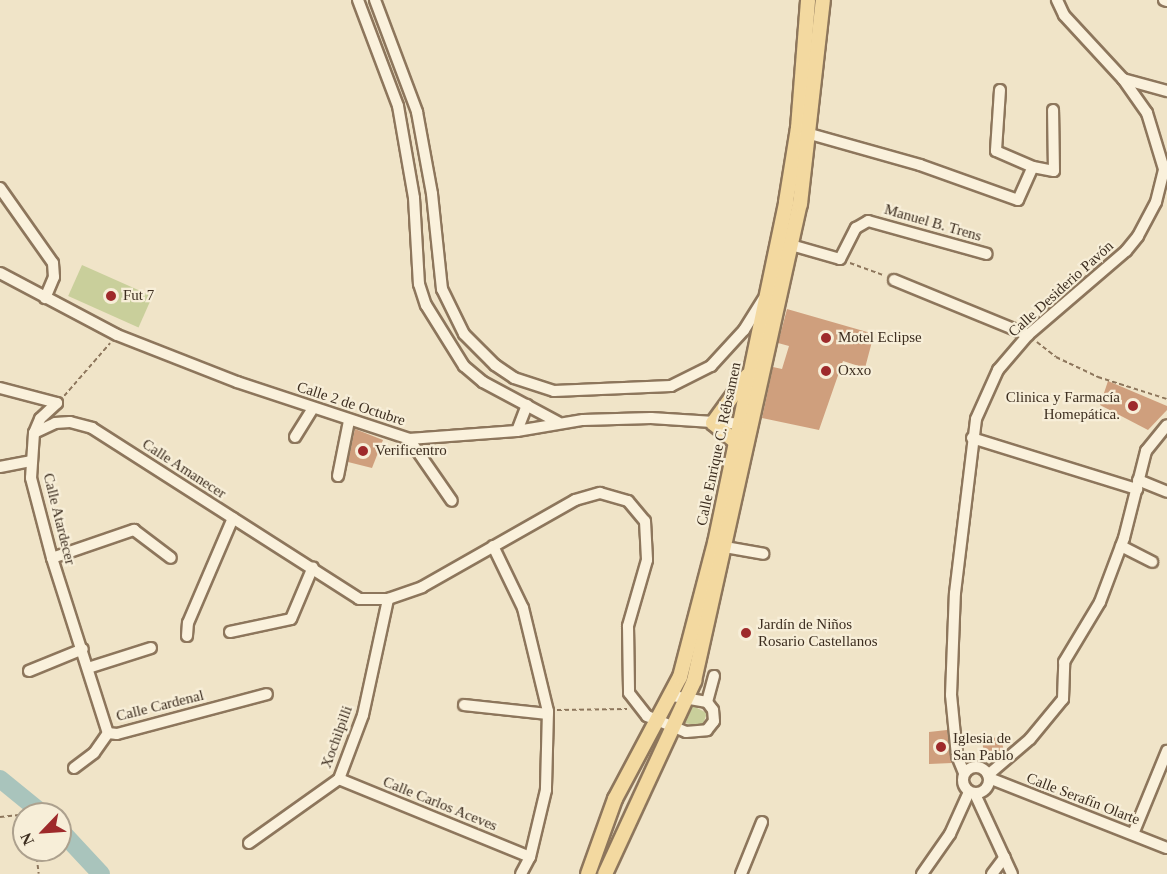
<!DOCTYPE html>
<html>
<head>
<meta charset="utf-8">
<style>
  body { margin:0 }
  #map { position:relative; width:1167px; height:874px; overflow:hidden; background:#f0e4c8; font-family:Georgia,serif }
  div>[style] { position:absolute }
  .green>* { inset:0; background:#c9cf9b; transform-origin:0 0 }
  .river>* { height:18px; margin:-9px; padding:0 9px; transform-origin:9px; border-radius:9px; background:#a9c4bc }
  .building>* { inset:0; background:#cf9f7d }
  .path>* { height:1.5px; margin-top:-0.75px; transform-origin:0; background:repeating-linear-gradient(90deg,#8d765c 0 4.5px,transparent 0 7.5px) }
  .roads { filter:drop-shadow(2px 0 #8d765c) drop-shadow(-2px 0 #8d765c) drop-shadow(0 2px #8d765c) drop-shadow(0 -2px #8d765c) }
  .minor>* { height:10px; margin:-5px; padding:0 5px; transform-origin:5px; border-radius:5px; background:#faf1dc }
  .minor>.ring { margin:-5px; padding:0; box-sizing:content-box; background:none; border:10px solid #faf1dc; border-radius:50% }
  .major>* { height:14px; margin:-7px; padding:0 7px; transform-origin:7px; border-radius:7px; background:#f3d9a0 }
  .dots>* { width:16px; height:16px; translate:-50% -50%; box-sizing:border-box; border:3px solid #f7eed8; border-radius:50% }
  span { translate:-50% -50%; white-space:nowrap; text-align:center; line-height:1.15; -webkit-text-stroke:4.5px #f7eed8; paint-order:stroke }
  .street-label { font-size:15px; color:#3d2e20 }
  .poi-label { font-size:15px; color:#3d2e20 }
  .left { translate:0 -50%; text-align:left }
  .right { translate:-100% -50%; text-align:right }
  .north { position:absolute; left:12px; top:802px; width:60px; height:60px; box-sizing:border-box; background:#f7eed8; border:2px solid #ada18e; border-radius:50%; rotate:245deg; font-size:16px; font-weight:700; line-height:24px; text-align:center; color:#3d2e20 }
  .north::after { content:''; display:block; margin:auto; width:21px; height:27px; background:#9e2a2b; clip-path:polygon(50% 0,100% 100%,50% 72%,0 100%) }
</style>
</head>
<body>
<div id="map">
  <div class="green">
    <i style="left:82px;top:265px;width:77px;height:34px;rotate:24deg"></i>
    <i style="clip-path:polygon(689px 704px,707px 713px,702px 727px,681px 722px)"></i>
  </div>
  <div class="river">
    <i style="left:0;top:779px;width:55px;rotate:39.1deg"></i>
    <i style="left:60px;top:830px;width:60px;rotate:47deg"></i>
  </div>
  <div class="building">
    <i style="clip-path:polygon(787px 309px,874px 334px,865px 368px,843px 361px,819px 430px,762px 418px,773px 367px,782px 369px,789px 346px,778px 343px)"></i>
    <i style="clip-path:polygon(1108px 381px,1167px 406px,1167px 410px,1148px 430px,1100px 405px)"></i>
    <i style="clip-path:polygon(355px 429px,383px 440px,372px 468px,348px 462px)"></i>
    <i style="clip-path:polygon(947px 730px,952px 763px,929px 764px,929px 732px)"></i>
    <i style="clip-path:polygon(1001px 737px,1004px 752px,997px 758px,984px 755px,982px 739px)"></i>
  </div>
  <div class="path">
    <i style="left:850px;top:263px;width:37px;rotate:20deg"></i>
    <i style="left:1037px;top:342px;width:24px;rotate:38deg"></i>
    <i style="left:1056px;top:357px;width:47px;rotate:25.5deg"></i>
    <i style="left:1098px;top:377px;width:72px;rotate:17.7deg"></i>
    <i style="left:64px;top:396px;width:70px;rotate:-49deg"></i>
    <i style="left:557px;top:710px;width:70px;rotate:-0.8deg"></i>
    <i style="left:0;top:817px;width:31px;rotate:-6deg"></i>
    <i style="left:36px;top:850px;width:24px;rotate:83deg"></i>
  </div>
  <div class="roads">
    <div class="minor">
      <i style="left:358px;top:0;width:113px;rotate:69.3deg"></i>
      <i style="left:398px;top:106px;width:93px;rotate:80.1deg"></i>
      <i style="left:414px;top:198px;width:86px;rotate:86.7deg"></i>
      <i style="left:419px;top:284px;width:22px;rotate:72deg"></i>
      <i style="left:426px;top:305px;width:72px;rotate:58.1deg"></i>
      <i style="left:464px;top:366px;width:25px;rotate:40deg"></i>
      <i style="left:483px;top:382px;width:85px;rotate:28.1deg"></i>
      <i style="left:375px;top:0;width:120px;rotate:69.4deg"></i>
      <i style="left:417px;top:112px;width:83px;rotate:79.6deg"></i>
      <i style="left:432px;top:194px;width:96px;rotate:84deg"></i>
      <i style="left:442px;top:289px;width:50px;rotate:63.9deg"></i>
      <i style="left:464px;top:334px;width:44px;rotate:45deg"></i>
      <i style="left:495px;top:365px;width:23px;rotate:34deg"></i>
      <i style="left:514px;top:378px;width:42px;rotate:18deg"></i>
      <i style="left:554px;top:391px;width:117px;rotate:-2.4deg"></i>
      <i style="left:671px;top:386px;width:45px;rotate:-26.6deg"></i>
      <i style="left:711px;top:366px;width:49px;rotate:-47.5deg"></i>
      <i style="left:744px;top:330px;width:36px;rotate:-58deg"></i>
      <i style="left:1164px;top:0;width:3px;rotate:18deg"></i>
      <i style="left:1123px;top:79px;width:46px;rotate:15.3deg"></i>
      <i style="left:1000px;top:90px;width:61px;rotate:93.8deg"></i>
      <i style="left:996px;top:151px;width:40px;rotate:23.4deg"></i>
      <i style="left:1033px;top:167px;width:21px;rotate:11deg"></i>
      <i style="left:1054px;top:171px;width:61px;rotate:-90.9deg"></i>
      <i style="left:810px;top:134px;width:114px;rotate:15.7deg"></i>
      <i style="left:920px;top:165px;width:104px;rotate:19.7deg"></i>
      <i style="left:1018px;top:200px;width:36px;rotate:-66deg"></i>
      <i style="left:0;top:188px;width:92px;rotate:54.8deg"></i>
      <i style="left:53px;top:263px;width:14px;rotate:86deg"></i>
      <i style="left:54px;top:277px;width:23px;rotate:113deg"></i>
      <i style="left:791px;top:245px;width:51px;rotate:15.9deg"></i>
      <i style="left:840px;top:259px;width:35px;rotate:-63deg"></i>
      <i style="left:856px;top:228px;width:14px;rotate:-30deg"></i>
      <i style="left:868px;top:221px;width:123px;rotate:15.5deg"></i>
      <i style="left:0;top:273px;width:132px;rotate:27.9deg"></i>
      <i style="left:117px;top:335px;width:129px;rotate:21.4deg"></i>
      <i style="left:237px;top:382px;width:181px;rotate:18.3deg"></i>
      <i style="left:409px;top:439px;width:108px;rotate:-4.2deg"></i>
      <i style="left:517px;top:431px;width:67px;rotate:-9.5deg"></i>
      <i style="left:583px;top:420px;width:68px;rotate:-1.7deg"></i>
      <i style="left:651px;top:418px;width:93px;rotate:3.7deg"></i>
      <i style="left:894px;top:280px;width:145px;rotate:22.3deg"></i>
      <i style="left:0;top:388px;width:59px;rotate:14.7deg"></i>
      <i style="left:57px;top:403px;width:23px;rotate:137deg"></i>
      <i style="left:40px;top:419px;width:15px;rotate:113deg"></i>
      <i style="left:34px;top:433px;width:45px;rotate:93.8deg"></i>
      <i style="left:31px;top:478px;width:83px;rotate:75.3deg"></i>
      <i style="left:52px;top:558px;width:184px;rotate:72.3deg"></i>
      <i style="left:517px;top:431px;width:28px;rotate:-69deg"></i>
      <i style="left:34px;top:433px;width:23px;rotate:-25deg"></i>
      <i style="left:55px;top:423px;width:15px;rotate:-4deg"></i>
      <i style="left:70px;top:422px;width:23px;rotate:15deg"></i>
      <i style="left:92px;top:428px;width:317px;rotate:32.6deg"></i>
      <i style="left:359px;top:599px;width:29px"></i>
      <i style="left:388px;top:599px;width:36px;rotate:-19deg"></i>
      <i style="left:422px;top:587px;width:176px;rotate:-29.6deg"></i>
      <i style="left:575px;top:500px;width:26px;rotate:-16deg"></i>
      <i style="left:600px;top:493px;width:29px;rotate:16deg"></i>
      <i style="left:628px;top:501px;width:26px;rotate:50deg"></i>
      <i style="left:645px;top:521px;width:39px;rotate:87deg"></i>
      <i style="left:647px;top:560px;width:69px;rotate:106.1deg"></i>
      <i style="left:628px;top:626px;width:67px;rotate:89.1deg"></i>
      <i style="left:629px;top:693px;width:29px;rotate:52deg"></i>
      <i style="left:647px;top:716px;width:42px;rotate:22.3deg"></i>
      <i style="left:686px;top:732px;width:21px;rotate:-5deg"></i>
      <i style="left:707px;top:730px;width:11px;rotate:-52deg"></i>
      <i style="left:714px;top:721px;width:11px;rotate:-95deg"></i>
      <i style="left:713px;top:710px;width:10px;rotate:-127deg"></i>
      <i style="left:707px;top:702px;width:36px;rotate:-170deg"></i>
      <i style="left:295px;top:437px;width:34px;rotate:-58deg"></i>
      <i style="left:972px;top:438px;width:173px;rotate:17.2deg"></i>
      <i style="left:409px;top:439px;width:75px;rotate:55.3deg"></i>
      <i style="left:0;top:467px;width:31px;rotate:-11deg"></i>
      <i style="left:338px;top:476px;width:56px;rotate:-78.7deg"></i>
      <i style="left:1138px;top:480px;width:31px;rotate:22deg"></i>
      <i style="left:493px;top:546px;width:69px;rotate:64.2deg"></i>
      <i style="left:523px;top:608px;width:106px;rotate:76.4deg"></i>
      <i style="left:548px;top:711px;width:79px;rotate:91.5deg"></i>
      <i style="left:546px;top:790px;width:69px;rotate:103.4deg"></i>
      <i style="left:530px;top:857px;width:19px;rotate:118deg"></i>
      <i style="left:1121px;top:546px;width:35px;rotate:27deg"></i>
      <i style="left:725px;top:547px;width:39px;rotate:10deg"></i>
      <i style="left:52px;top:558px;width:87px;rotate:-18.9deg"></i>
      <i style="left:134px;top:530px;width:46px;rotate:37.1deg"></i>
      <i style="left:230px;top:632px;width:62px;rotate:-12deg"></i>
      <i style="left:291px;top:619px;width:56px;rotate:-67.1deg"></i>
      <i style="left:187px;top:636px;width:13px;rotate:-86deg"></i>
      <i style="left:188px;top:623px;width:114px;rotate:-66.8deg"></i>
      <i style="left:88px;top:668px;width:66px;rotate:-17.6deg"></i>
      <i style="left:29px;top:671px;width:58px;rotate:-22.2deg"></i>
      <i style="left:707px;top:702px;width:27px;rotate:-75deg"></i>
      <i style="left:464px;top:705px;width:84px;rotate:6.1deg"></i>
      <i class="ring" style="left:963px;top:767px;width:16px;height:16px"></i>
      <i style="left:74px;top:768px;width:25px;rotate:-37deg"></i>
      <i style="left:94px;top:753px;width:24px;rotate:-55deg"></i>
      <i style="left:108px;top:733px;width:9px;rotate:6deg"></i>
      <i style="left:117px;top:734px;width:155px;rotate:-14.9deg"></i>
      <i style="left:964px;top:773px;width:18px;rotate:-112deg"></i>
      <i style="left:957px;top:756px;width:61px;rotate:-95.6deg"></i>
      <i style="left:951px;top:695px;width:102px;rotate:-87.8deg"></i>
      <i style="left:955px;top:593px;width:175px;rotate:-83.1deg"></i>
      <i style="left:976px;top:419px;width:54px;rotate:-65.8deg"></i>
      <i style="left:998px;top:370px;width:46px;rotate:-49.4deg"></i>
      <i style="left:1028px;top:335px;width:129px;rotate:-40.6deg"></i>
      <i style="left:1126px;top:251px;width:19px;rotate:-51deg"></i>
      <i style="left:1138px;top:236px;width:38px;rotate:-62deg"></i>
      <i style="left:1156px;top:202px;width:34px;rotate:-76deg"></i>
      <i style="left:1164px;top:169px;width:59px;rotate:-106.9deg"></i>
      <i style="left:1147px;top:113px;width:42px;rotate:-125.2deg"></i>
      <i style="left:1123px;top:79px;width:87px;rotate:-132.7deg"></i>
      <i style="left:1064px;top:15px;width:17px;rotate:-115deg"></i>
      <i style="left:988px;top:775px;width:55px;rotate:-40.6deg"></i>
      <i style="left:1030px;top:739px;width:52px;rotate:-50.5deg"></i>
      <i style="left:1063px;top:699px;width:37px;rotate:-88deg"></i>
      <i style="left:1064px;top:662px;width:70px;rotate:-59deg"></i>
      <i style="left:1100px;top:602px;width:68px;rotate:-69.4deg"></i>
      <i style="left:1124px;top:538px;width:90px;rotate:-75.8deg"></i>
      <i style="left:1146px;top:451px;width:33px;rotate:-51deg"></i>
      <i style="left:989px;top:778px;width:191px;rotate:21.5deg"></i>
      <i style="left:339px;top:779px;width:206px;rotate:22.2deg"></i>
      <i style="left:975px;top:794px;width:88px;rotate:65.2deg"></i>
      <i style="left:1133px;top:834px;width:90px;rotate:-67.7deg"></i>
      <i style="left:249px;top:843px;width:110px;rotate:-35.4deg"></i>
      <i style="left:339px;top:779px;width:68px;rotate:-69.4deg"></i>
      <i style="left:363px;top:715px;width:119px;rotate:-77.8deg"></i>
      <i style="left:741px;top:874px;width:56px;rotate:-68deg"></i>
      <i style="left:922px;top:874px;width:49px;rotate:-55deg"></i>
      <i style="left:950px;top:834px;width:46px;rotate:-65.7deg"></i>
      <i style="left:992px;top:874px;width:21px;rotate:-53deg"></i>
    </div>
    <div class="major">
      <i style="left:737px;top:443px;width:31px;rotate:-140deg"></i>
      <i style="left:713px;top:423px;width:58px;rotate:-54.1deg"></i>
      <i style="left:588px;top:874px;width:80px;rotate:-70.2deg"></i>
      <i style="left:615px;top:799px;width:138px;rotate:-62deg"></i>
      <i style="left:680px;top:677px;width:138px;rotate:-75.4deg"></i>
      <i style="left:715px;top:543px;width:348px;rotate:-78.2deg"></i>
      <i style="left:786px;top:202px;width:75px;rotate:-80.8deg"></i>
      <i style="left:798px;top:128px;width:128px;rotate:-85.5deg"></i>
      <i style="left:605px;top:874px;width:213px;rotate:-65.2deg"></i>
      <i style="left:694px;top:681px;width:489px;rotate:-77.5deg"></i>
      <i style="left:800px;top:204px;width:205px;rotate:-83.6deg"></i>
    </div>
  </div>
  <div class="dots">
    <i style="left:111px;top:296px;background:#9e2a2b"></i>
    <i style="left:826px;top:338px;background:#9e2a2b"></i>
    <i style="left:826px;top:371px;background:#9e2a2b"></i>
    <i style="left:1133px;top:406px;background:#9e2a2b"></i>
    <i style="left:363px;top:451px;background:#9e2a2b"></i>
    <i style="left:746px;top:633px;background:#9e2a2b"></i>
    <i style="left:941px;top:747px;background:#9e2a2b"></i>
  </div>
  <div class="street-label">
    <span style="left:933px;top:223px;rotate:16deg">Manuel B. Trens</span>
    <span style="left:1061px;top:289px;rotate:-42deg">Calle Desiderio Pavón</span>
    <span style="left:351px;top:404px;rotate:18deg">Calle 2 de Octubre</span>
    <span style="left:719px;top:444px;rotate:-78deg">Calle Enrique C. Rébsamen</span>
    <span style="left:184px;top:469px;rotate:33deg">Calle Amanecer</span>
    <span style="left:59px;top:519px;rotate:76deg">Calle Atardecer</span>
    <span style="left:160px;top:706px;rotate:-14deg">Calle Cardenal</span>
    <span style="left:337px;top:737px;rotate:-70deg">Xochilpilli</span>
    <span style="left:1083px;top:799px;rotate:21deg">Calle Serafín Olarte</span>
    <span style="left:440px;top:804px;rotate:22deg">Calle Carlos Aceves</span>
  </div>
  <div class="poi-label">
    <span class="left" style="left:123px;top:296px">Fut 7</span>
    <span class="left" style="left:838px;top:338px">Motel Eclipse</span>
    <span class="left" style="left:838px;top:371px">Oxxo</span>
    <span class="right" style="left:1120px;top:406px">Clinica y Farmacía<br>Homepática.</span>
    <span class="left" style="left:375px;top:451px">Verificentro</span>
    <span class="left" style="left:758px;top:633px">Jardín de Niños<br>Rosario Castellanos</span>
    <span class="left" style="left:953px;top:747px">Iglesia de<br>San Pablo</span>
  </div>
  <div class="north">N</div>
</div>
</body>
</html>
